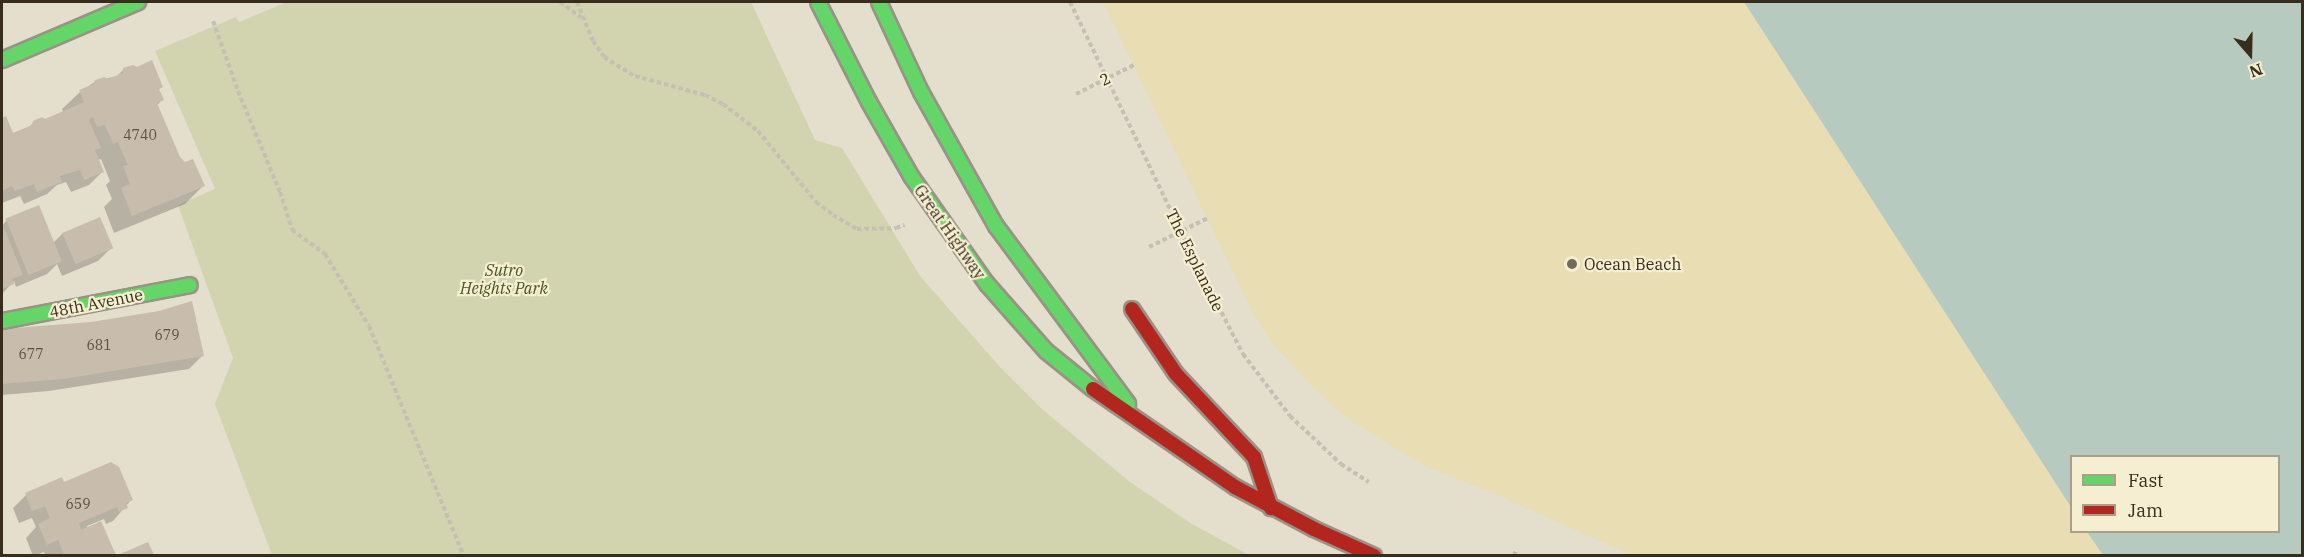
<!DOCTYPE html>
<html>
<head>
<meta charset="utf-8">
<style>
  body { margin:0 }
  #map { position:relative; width:2304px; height:557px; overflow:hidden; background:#e4decc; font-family:"IBM Plex Serif",serif }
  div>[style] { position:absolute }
  .green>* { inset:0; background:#d1d4ae }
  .sand>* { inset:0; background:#e8ddb3 }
  .water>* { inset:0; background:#b7cabf }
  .shadow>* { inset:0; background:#0003 }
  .building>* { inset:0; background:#c8bdad; transform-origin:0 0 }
  .path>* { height:4px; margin-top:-2px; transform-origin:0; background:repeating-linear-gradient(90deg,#c5bfb4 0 4.5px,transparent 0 7.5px) }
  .roads { filter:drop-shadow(2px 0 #999285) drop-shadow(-2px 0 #999285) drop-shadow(0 2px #999285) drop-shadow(0 -2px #999285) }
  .fast>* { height:14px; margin:-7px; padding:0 7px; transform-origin:7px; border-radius:7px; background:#63d668 }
  .jam>* { height:14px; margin:-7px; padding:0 7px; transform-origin:7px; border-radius:7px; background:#b3261e }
  .dots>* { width:16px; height:16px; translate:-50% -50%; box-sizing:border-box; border:3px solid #f6eed1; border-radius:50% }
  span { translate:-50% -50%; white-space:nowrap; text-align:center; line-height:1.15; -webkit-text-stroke:4.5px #f6eed1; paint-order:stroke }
  .number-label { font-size:14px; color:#5c5041 }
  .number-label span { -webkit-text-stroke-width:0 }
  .street-label { font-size:16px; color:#382c1d }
  .poi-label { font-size:16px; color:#382c1d }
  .left { translate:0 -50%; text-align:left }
  .park-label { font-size:16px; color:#445423; font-style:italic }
  .frame { position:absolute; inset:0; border:3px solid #382c1d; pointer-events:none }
  .legend { position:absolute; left:2070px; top:455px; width:210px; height:78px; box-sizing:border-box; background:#f6eed1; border:2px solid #aaa089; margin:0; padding:8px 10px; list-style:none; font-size:18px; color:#382c1d }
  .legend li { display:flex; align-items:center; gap:12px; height:30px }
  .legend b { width:30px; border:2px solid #aaa089 }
  .north { position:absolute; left:2220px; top:24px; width:60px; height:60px; -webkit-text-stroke:4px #f6eed1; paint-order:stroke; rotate:160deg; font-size:16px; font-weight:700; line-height:24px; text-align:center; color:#382c1d }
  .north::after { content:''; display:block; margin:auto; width:21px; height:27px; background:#382c1d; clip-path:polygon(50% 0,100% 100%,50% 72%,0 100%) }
</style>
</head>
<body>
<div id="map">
  <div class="green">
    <i style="clip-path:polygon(287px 2px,751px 2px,815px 140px,842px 148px,920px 276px,999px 366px,1043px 410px,1130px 482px,1192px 524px,1249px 555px,272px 555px,215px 404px,233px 358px,178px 205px,215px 189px,155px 51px,236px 17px,239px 22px)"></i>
  </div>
  <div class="sand">
    <i style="clip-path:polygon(1103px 2px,1744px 2px,2071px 507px,2072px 532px,2087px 532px,2103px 555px,1631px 555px,1495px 494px,1425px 466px,1353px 422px,1321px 396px,1273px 344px,1251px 309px)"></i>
  </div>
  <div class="water">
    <i style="clip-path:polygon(1744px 2px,2302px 2px,2302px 555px,2103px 555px,2087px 532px,2278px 532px,2278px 456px,2072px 456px,2071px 507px)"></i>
  </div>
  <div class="shadow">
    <i style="clip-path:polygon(124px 69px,161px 87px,158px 90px,162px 100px,157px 105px,179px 158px,203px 186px,185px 204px,114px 233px,104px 207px,112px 199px,106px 185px,110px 181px,101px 159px,98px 160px,102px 172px,89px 185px,71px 192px,66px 182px,57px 185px,47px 194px,24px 204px,20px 196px,2px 203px,2px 120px,5px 118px,12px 134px,28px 128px,34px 122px,47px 121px,64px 113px,62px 109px,80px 92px,96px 81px,117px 76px)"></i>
    <i style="clip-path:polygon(7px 220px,53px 243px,63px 233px,111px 248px,98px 261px,62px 276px,57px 264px,47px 274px,16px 287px,14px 281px,2px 294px,2px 226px)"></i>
    <i style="clip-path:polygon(2px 330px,202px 356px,189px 369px,49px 391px,2px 395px)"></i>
    <i style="clip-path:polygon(63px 484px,132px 499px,113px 521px,106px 524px,104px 519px,87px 526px,88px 529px,100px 523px,114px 556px,46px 556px,44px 552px,33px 556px,26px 538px,36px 527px,32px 518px,19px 523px,13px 508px,26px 495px)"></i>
  </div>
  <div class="building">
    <i style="clip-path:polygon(152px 60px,163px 87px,159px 89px,164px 100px,157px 103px,180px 157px,185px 162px,193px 159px,205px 186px,132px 216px,121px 188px,130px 184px,123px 166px,128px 165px,118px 142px,113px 144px,105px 125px,97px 127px,93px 117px,89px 120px,101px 148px,95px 150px,104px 172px,84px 180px,80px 170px,69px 173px,60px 176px,62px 182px,37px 192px,34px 184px,15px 191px,12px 186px,2px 191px,2px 118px,6px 116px,13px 133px,32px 125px,33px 121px,42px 117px,45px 119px,84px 102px,79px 90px,94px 84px,95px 80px,104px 77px,108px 79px,123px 73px,123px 68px,133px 65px,137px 67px)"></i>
    <i style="left:39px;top:205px;width:61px;height:36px;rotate:68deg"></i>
    <i style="left:100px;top:217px;width:34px;height:41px;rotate:67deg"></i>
    <i style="clip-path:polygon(2px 223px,23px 275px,12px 279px,14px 284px,2px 289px)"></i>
    <i style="clip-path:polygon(192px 301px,204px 356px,63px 379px,2px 384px,2px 329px,91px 322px,159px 311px)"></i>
    <i style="clip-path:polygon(111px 462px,119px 467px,133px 500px,126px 503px,128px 508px,119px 512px,117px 507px,79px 523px,81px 530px,101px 521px,116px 555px,64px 555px,58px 540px,47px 545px,38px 524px,50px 518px,45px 506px,32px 511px,25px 493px,62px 477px,64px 482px)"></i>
    <i style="clip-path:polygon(148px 542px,154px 555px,118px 555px)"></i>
  </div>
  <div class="path">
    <i style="left:560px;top:2px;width:26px;rotate:36deg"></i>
    <i style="left:577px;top:2px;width:42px;rotate:67.7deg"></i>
    <i style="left:593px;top:41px;width:19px;rotate:55deg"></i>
    <i style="left:604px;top:57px;width:36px;rotate:32deg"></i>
    <i style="left:635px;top:76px;width:73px;rotate:15.2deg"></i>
    <i style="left:705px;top:95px;width:20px;rotate:27deg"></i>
    <i style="left:723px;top:104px;width:44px;rotate:37.6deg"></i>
    <i style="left:758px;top:131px;width:92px;rotate:50.8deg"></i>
    <i style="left:816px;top:202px;width:21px;rotate:37deg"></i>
    <i style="left:833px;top:215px;width:28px;rotate:30deg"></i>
    <i style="left:857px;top:229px;width:39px;rotate:-1deg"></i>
    <i style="left:896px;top:228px;width:9px;rotate:-18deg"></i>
    <i style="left:1070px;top:2px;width:285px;rotate:64.2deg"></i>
    <i style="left:1194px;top:259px;width:107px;rotate:62.7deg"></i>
    <i style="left:1243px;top:354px;width:78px;rotate:52.8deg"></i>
    <i style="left:1290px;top:416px;width:70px;rotate:43.3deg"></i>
    <i style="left:1341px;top:464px;width:33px;rotate:33deg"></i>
    <i style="left:213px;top:21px;width:74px;rotate:70.3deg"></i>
    <i style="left:238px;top:91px;width:109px;rotate:67.4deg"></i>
    <i style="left:280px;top:192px;width:40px;rotate:72deg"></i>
    <i style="left:292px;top:230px;width:41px;rotate:36deg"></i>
    <i style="left:325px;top:254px;width:84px;rotate:58.6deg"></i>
    <i style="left:369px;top:326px;width:249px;rotate:67.6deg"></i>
    <i style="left:1076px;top:94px;width:65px;rotate:-26.6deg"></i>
    <i style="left:1149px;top:247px;width:66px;rotate:-26.2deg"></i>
    <i style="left:1514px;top:556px;width:6px;rotate:-72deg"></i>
  </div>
  <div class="roads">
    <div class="fast">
      <i style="left:818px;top:2px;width:112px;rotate:63deg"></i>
      <i style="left:869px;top:102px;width:85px;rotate:60.4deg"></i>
      <i style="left:911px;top:176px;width:132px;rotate:54.9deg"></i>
      <i style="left:987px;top:284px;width:89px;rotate:48.6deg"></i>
      <i style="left:1046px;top:351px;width:60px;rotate:39deg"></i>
      <i style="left:879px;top:2px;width:99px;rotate:65deg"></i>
      <i style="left:921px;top:92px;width:154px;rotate:60.8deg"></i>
      <i style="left:996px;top:226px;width:222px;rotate:53.4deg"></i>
      <i style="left:2px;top:60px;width:148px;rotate:-23.1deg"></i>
      <i style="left:2px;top:321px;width:191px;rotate:-10.8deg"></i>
    </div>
    <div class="jam">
      <i style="left:1132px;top:309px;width:78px;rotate:55.9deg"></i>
      <i style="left:1176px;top:374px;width:114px;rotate:46.8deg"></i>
      <i style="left:1254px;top:457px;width:54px;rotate:71.6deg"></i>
      <i style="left:1093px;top:389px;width:173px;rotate:34.6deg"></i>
      <i style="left:1235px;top:487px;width:89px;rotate:28deg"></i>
      <i style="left:1314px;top:529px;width:66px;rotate:24.2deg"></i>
    </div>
  </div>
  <div class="dots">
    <i style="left:1572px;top:264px;background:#746a5a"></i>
  </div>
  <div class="number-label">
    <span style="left:140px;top:135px">4740</span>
    <span style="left:167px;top:335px">679</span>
    <span style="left:99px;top:345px">681</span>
    <span style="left:31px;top:354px">677</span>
    <span style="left:78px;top:504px">659</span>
  </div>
  <div class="street-label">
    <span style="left:1105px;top:79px;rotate:-26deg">2</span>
    <span style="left:950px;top:232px;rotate:55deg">Great Highway</span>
    <span style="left:1195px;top:260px;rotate:64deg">The Esplanade</span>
    <span style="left:96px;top:303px;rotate:-11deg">48th Avenue</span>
  </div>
  <div class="poi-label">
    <span class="left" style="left:1584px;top:264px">Ocean Beach</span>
  </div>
  <div class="park-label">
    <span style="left:504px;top:279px">Sutro<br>Heights Park</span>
  </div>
  <div class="frame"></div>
  <ul class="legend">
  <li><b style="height:8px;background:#63d668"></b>Fast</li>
  <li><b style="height:8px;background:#b3261e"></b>Jam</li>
  </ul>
  <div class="north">N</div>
</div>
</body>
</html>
